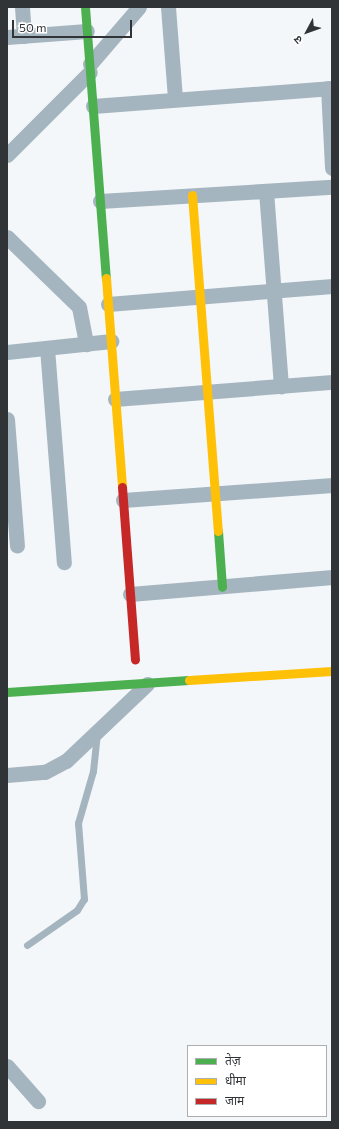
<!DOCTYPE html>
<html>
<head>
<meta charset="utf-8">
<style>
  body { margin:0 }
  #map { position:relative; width:339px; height:1129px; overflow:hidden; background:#f3f7fa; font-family:Commissioner,"Noto Sans Devanagari",sans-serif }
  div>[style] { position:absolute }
  .lane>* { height:7px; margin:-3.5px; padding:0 3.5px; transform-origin:3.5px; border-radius:3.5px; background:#a5b5bf }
  .street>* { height:15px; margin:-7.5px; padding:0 7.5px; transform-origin:7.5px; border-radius:7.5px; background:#a5b5bf }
  .fast>* { height:9px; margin:-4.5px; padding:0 4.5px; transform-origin:4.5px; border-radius:4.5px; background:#4caf50 }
  .slow>* { height:9px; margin:-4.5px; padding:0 4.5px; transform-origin:4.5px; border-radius:4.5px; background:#ffc107 }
  .jam>* { height:9px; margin:-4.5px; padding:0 4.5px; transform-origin:4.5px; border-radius:4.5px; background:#c62828 }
  span { translate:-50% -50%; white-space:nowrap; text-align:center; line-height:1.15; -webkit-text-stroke:4px #fff; paint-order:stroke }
  .frame { position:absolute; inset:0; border:8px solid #313436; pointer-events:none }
  .legend { position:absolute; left:187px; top:1045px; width:140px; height:72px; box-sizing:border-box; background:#fff; border:1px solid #adaeaf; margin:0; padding:5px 7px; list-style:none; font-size:12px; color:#313436 }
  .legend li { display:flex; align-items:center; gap:8px; height:20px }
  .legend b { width:20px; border:1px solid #adaeaf }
  .north { position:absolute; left:287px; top:12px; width:40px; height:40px; -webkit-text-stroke:3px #fff; paint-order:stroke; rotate:229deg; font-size:11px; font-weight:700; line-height:16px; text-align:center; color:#313436 }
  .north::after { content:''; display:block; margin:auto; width:14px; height:18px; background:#313436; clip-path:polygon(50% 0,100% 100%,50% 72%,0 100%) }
  .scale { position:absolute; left:12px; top:20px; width:120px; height:18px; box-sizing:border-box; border:2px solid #313436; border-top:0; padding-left:5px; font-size:12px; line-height:14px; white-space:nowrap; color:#313436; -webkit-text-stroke:3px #fff; paint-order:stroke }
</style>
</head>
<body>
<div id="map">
  <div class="lane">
    <i style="left:27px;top:945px;width:61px;rotate:-35deg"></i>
    <i style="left:77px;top:910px;width:13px;rotate:-58deg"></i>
    <i style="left:84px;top:899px;width:76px;rotate:-94.5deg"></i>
    <i style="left:78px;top:823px;width:54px;rotate:-73.9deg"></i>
    <i style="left:93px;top:771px;width:37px;rotate:-84deg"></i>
  </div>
  <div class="street">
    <i style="left:22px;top:7px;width:29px;rotate:86deg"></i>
    <i style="left:168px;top:7px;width:92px;rotate:85.6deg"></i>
    <i style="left:7px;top:37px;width:80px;rotate:-4.3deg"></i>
    <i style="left:90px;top:64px;width:75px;rotate:-49.3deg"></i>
    <i style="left:328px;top:88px;width:80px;rotate:87.1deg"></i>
    <i style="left:93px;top:106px;width:240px;rotate:-4.3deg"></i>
    <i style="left:7px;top:155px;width:117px;rotate:-45deg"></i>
    <i style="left:266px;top:191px;width:196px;rotate:85.6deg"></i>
    <i style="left:100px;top:201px;width:232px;rotate:-3.5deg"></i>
    <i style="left:7px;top:237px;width:100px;rotate:44.2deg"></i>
    <i style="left:79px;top:307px;width:38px;rotate:79deg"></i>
    <i style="left:108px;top:304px;width:225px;rotate:-4.6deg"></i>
    <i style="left:47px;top:348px;width:215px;rotate:85.5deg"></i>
    <i style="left:7px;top:352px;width:105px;rotate:-6deg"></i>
    <i style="left:115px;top:399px;width:218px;rotate:-4.5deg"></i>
    <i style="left:7px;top:419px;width:127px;rotate:85.5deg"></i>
    <i style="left:123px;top:500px;width:210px;rotate:-4.1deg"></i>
    <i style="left:130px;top:594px;width:203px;rotate:-4.8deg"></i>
    <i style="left:7px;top:775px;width:38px;rotate:-5deg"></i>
    <i style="left:45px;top:772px;width:24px;rotate:-28deg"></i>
    <i style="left:66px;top:761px;width:112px;rotate:-43.5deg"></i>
    <i style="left:7px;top:1066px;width:47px;rotate:48.5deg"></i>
  </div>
  <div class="fast">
    <i style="left:85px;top:7px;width:272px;rotate:85.6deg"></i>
    <i style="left:218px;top:531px;width:56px;rotate:85.9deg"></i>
    <i style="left:7px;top:692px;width:182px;rotate:-3.8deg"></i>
  </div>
  <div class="slow">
    <i style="left:192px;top:195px;width:337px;rotate:85.6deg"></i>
    <i style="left:106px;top:278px;width:210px;rotate:85.6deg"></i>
    <i style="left:189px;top:680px;width:143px;rotate:-3.6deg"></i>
  </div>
  <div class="jam">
    <i style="left:122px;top:487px;width:173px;rotate:85.7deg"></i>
  </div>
  <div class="frame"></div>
  <ul class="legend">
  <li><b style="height:5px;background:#4caf50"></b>तेज़</li>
  <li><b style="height:5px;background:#ffc107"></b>धीमा</li>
  <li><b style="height:5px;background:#c62828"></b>जाम</li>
  </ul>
  <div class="north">उ</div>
  <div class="scale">50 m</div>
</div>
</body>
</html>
